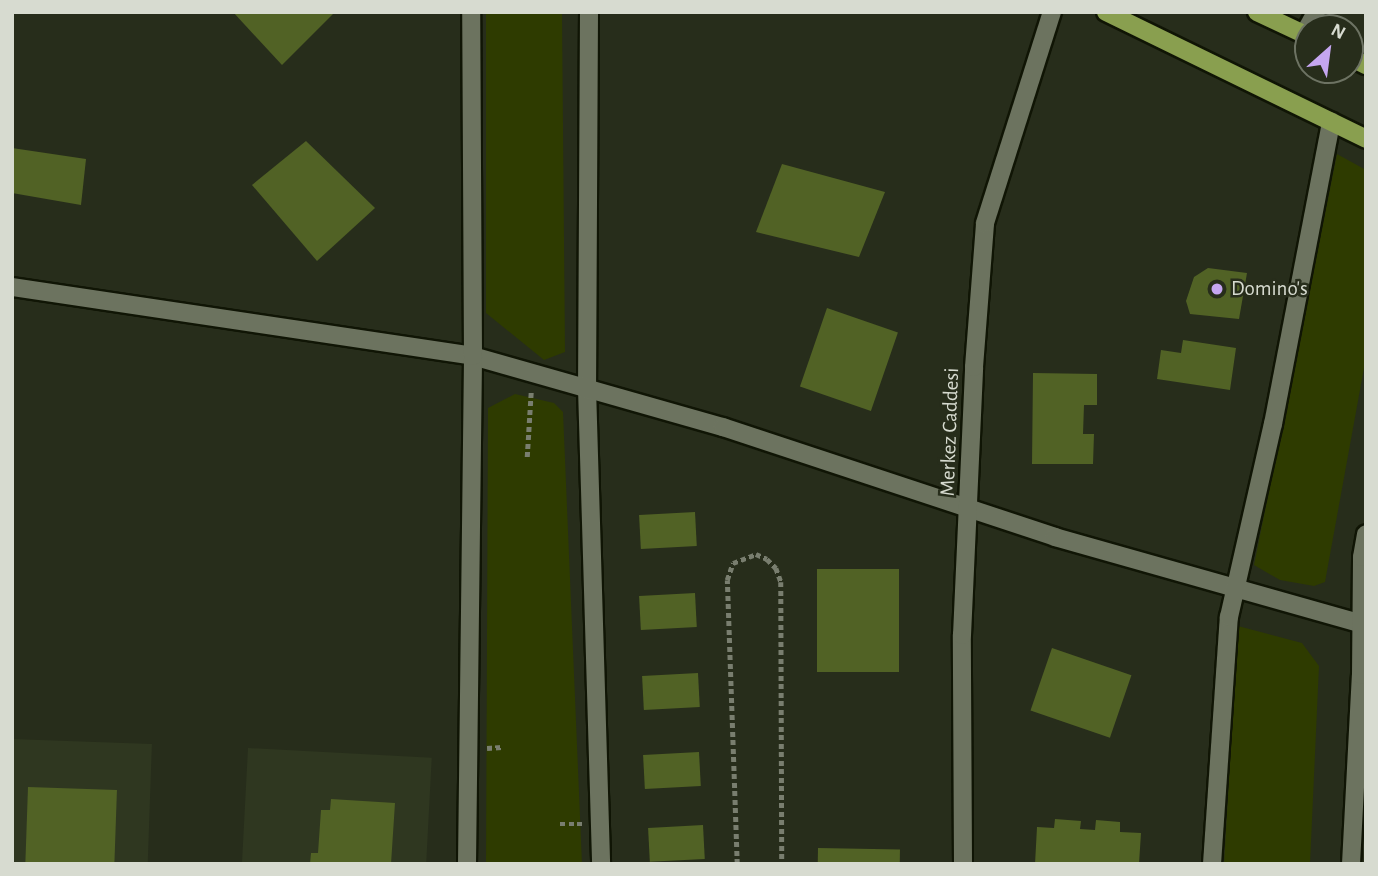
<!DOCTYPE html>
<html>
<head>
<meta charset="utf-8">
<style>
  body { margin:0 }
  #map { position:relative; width:1378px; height:876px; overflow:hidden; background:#272d1b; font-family:"Alegreya Sans",sans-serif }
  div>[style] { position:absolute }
  .built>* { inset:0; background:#2f3720; transform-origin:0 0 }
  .green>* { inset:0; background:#2e3b00 }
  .building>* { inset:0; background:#516225; transform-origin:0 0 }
  .path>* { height:4.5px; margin-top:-2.25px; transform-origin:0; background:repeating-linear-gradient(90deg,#797e6f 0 5px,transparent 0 8.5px) }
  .roads { filter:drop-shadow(2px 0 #101505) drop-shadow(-2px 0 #101505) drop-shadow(0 2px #101505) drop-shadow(0 -2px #101505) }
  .minor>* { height:18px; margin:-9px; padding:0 9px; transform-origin:9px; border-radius:9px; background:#6c735f }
  .major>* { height:18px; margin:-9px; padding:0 9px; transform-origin:9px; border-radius:9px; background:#899f4f }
  .dots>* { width:19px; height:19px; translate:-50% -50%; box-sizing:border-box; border:4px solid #272d1b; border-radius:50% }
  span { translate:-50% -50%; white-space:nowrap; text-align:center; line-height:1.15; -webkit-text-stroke:5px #272d1b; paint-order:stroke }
  .poi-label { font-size:21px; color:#d7dbd0 }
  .left { translate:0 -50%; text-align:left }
  .street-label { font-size:21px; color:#d7dbd0 }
  .frame { position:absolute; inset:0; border:14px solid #d7dbd0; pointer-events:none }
  .north { position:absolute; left:1294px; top:14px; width:70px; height:70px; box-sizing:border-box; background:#272d1b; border:2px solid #6d7363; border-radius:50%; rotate:28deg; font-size:19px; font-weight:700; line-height:28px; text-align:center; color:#d7dbd0 }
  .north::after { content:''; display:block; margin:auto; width:24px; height:32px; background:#c5a6f0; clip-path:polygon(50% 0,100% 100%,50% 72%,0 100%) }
</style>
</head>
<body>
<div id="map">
  <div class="built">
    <i style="left:12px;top:739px;width:140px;height:125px;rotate:2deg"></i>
    <i style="left:248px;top:748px;width:184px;height:116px;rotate:3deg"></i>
  </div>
  <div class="green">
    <i style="clip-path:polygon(486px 12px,562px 12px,565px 352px,544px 360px,486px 313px)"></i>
    <i style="clip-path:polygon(1337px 154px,1366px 170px,1366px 357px,1325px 582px,1314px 586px,1280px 580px,1254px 565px)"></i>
    <i style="clip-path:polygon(515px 394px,554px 403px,563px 412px,582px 864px,486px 864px,488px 408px)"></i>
    <i style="clip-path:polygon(1238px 626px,1302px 643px,1319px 666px,1310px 864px,1224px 864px)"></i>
  </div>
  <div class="building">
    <i style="clip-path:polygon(233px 12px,335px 12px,282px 65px)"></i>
    <i style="clip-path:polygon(306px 141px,375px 208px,317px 261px,252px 185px)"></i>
    <i style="clip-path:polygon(12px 148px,86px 159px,81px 205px,12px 193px)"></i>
    <i style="clip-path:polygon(782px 164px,885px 192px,859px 257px,756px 232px)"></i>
    <i style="clip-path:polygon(1208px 268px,1247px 273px,1239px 319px,1190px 314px,1186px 301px,1194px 277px)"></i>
    <i style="left:827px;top:308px;width:75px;height:83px;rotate:19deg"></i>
    <i style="clip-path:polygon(1183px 340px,1236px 348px,1230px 390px,1157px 379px,1161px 350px,1181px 353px)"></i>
    <i style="clip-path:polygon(1033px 373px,1097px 374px,1097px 405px,1084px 405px,1083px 434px,1094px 434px,1093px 464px,1032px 464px)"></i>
    <i style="left:695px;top:512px;width:34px;height:56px;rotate:87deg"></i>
    <i style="left:817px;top:569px;width:82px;height:103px"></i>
    <i style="left:695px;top:593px;width:34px;height:56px;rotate:87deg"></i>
    <i style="left:1052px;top:648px;width:84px;height:66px;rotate:19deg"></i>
    <i style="left:698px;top:673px;width:34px;height:56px;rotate:87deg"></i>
    <i style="left:699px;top:752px;width:34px;height:56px;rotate:87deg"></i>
    <i style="left:28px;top:787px;width:89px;height:77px;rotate:2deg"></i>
    <i style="clip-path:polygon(331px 799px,395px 803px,391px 864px,310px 864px,311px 853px,318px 853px,321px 810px,330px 810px)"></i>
    <i style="clip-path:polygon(1055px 819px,1081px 821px,1080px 829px,1095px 830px,1096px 820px,1120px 822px,1120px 832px,1141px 833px,1139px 864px,1035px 864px,1037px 827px,1054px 828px)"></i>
    <i style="left:703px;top:825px;width:34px;height:55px;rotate:87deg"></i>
    <i style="left:818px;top:848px;width:82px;height:16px;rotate:1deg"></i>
  </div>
  <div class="path">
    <i style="left:527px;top:457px;width:65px;rotate:-86.5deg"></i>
    <i style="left:487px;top:748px;width:15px;rotate:-4deg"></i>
    <i style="left:560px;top:824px;width:22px"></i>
    <i style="left:737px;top:864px;width:284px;rotate:-92deg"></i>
    <i style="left:727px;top:580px;width:18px;rotate:-71deg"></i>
    <i style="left:733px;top:563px;width:25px;rotate:-21deg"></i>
    <i style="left:756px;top:554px;width:12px;rotate:24deg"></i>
    <i style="left:767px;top:559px;width:13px;rotate:45deg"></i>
    <i style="left:776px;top:568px;width:15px;rotate:70deg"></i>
    <i style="left:781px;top:582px;width:282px;rotate:89.8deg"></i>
  </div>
  <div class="roads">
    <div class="minor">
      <i style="left:589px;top:12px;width:376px;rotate:90.3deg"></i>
      <i style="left:587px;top:388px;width:476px;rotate:88.3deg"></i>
      <i style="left:1304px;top:34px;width:25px;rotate:-61deg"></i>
      <i style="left:12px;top:287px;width:466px;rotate:8.5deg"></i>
      <i style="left:473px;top:356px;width:260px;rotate:15.9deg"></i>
      <i style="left:723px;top:427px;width:350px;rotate:18.3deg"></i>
      <i style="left:1055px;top:537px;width:323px;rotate:15.8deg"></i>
      <i style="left:467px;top:864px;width:508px;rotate:-89.32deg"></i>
      <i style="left:473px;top:356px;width:344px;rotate:-90.3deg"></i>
      <i style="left:963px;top:864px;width:229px;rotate:-90.3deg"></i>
      <i style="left:962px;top:635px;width:268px;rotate:-87.4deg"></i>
      <i style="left:974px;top:367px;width:144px;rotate:-85.6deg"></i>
      <i style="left:985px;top:223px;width:221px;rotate:-72.4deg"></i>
      <i style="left:1212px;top:864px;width:248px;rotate:-86.1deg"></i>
      <i style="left:1229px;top:617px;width:198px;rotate:-77.2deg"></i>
      <i style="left:1273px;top:424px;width:308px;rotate:-79.1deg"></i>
      <i style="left:1351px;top:864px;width:189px;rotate:-87deg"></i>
      <i style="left:1361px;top:675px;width:118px;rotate:-89.5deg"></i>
      <i style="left:1362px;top:557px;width:23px;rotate:-80deg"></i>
    </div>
    <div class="major">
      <i style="left:1106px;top:12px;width:289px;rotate:26deg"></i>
      <i style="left:1257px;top:12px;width:56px;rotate:25.2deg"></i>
      <i style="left:1350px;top:57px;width:18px;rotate:27deg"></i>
    </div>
  </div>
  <div class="dots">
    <i style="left:1217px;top:289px;background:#c5a6f0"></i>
  </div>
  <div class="poi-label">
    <span class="left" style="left:1231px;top:289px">Domino's</span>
  </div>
  <div class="street-label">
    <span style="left:950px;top:432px;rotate:-88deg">Merkez Caddesi</span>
  </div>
  <div class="frame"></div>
  <div class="north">N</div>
</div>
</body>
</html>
